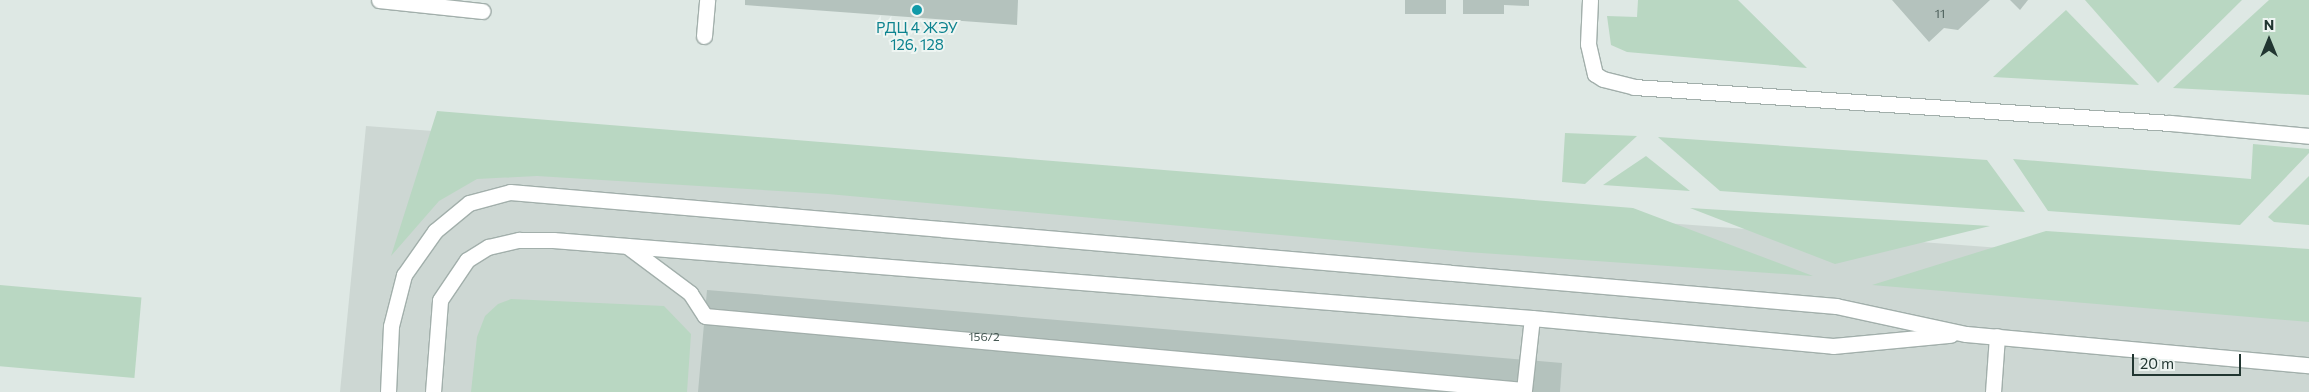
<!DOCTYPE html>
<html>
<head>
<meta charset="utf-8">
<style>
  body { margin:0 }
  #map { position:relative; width:2309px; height:392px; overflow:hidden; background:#dee8e4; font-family:Commissioner,sans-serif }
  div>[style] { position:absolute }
  .built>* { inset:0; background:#cdd7d3 }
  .green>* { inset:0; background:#b9d7c2; transform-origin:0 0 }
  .building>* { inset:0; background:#b4c2bd; transform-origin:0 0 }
  .roads { filter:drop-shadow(1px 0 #a2afab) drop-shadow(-1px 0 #a2afab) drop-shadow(0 1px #a2afab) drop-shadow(0 -1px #a2afab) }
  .service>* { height:15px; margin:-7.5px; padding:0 7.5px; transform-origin:7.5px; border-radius:7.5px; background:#fff }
  .dots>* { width:14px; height:14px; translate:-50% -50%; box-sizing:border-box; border:2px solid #eef5f2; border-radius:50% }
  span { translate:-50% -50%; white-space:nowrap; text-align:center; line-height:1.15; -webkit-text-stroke:4px #eef5f2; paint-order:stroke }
  .number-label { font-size:12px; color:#465954 }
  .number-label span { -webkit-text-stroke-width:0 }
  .culture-label { font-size:15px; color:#0d838f }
  .north { position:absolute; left:2244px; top:15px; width:50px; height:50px; -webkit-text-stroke:4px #eef5f2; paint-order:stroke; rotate:0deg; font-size:14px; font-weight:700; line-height:20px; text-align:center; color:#213631 }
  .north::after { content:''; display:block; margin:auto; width:18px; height:22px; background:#213631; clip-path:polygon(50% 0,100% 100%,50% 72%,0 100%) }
  .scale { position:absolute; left:2132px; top:354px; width:109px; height:22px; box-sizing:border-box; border:2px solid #213631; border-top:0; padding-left:6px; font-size:15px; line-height:18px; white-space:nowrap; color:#213631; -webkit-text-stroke:4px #eef5f2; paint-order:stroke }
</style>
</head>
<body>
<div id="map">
  <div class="built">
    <i style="clip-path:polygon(366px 126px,2309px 271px,2309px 392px,340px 392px)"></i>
  </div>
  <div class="green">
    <i style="clip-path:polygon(1638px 0,1738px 0,1807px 68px,1627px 52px,1611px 45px,1607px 16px,1637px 17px)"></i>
    <i style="clip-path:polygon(2085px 0,2242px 0,2158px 83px)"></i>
    <i style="clip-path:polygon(2269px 0,2309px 0,2309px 95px,2173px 88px)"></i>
    <i style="clip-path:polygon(2066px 10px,2139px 85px,1993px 77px)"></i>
    <i style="clip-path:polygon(437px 111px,1633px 208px,1813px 276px,1467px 252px,828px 194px,537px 176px,477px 179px,439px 201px,391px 256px)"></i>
    <i style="clip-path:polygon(1565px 133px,1637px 136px,1585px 184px,1562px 182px)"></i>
    <i style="clip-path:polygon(1658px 137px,1987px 160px,2025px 212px,1720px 191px)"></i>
    <i style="clip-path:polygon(2253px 144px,2309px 149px,2309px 153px,2240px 225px,2048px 211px,2013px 159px,2251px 179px)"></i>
    <i style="clip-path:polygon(1646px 156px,1690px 191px,1603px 185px)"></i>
    <i style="clip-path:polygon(2309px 176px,2309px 225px,2274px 222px,2268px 217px)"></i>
    <i style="clip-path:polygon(1690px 208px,1990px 226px,1835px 264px)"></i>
    <i style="clip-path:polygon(2046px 231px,2309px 249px,2309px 322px,1872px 285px)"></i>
    <i style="left:0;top:285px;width:142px;height:81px;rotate:5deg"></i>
    <i style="clip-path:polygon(511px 299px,664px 306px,691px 334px,687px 392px,471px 392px,477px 337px,485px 316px,498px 304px)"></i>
  </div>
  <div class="building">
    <i style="clip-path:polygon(745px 0,1018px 0,1017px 25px,745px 5px)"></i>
    <i style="left:1405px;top:0;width:41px;height:14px"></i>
    <i style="clip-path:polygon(1463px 0,1529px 0,1529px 6px,1504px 5px,1504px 14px,1463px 14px)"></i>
    <i style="clip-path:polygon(1892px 0,1990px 0,1958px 30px,1944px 28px,1929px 42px)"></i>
    <i style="clip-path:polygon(2010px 0,2028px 0,2020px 10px)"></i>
    <i style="clip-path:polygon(707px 290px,1562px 363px,1560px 392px,698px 392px)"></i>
  </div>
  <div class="roads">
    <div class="service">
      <i style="left:379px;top:0;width:104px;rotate:6.1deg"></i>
      <i style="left:1590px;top:0;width:44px;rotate:92.6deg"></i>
      <i style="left:1588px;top:44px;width:31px;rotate:77deg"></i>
      <i style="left:1595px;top:74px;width:9px;rotate:32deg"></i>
      <i style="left:1603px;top:79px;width:32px;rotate:14deg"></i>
      <i style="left:1634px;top:87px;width:537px;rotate:3.84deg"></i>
      <i style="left:2170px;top:123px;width:140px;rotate:5.3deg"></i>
      <i style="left:704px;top:36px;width:36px;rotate:-85deg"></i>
      <i style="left:627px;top:246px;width:79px;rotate:36.7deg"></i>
      <i style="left:690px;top:293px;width:27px;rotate:57deg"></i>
      <i style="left:705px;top:316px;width:822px;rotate:5.16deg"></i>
      <i style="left:1524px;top:390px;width:72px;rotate:-83.7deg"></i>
      <i style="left:388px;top:392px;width:66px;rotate:-87.4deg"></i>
      <i style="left:391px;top:326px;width:53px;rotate:-75.7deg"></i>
      <i style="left:404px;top:275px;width:54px;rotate:-54.8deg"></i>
      <i style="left:435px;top:231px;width:44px;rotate:-39.5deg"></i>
      <i style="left:469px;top:203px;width:42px;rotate:-15deg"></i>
      <i style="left:510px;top:192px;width:1331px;rotate:4.91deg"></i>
      <i style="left:1836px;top:306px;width:133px;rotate:12.2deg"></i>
      <i style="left:1966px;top:334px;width:344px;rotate:5.2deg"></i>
      <i style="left:433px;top:392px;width:92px;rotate:-85.6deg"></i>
      <i style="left:440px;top:300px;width:48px;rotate:-56deg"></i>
      <i style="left:467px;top:260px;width:25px;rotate:-32deg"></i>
      <i style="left:488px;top:247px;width:32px;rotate:-13deg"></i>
      <i style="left:519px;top:240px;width:34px"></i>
      <i style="left:553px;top:240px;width:982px;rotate:4.56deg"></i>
      <i style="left:1532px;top:318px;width:302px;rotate:5.3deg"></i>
      <i style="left:1833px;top:346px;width:118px;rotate:-5.4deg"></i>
      <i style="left:1993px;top:392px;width:56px;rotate:-85.9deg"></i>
    </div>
  </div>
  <div class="dots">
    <i style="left:917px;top:10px;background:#0f9aa8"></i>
  </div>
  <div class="number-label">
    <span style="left:1940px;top:14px">11</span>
    <span style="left:984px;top:337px">156/2</span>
  </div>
  <div class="culture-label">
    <span style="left:917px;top:36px">РДЦ 4 ЖЭУ<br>126, 128</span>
  </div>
  <div class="north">N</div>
  <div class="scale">20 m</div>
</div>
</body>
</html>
